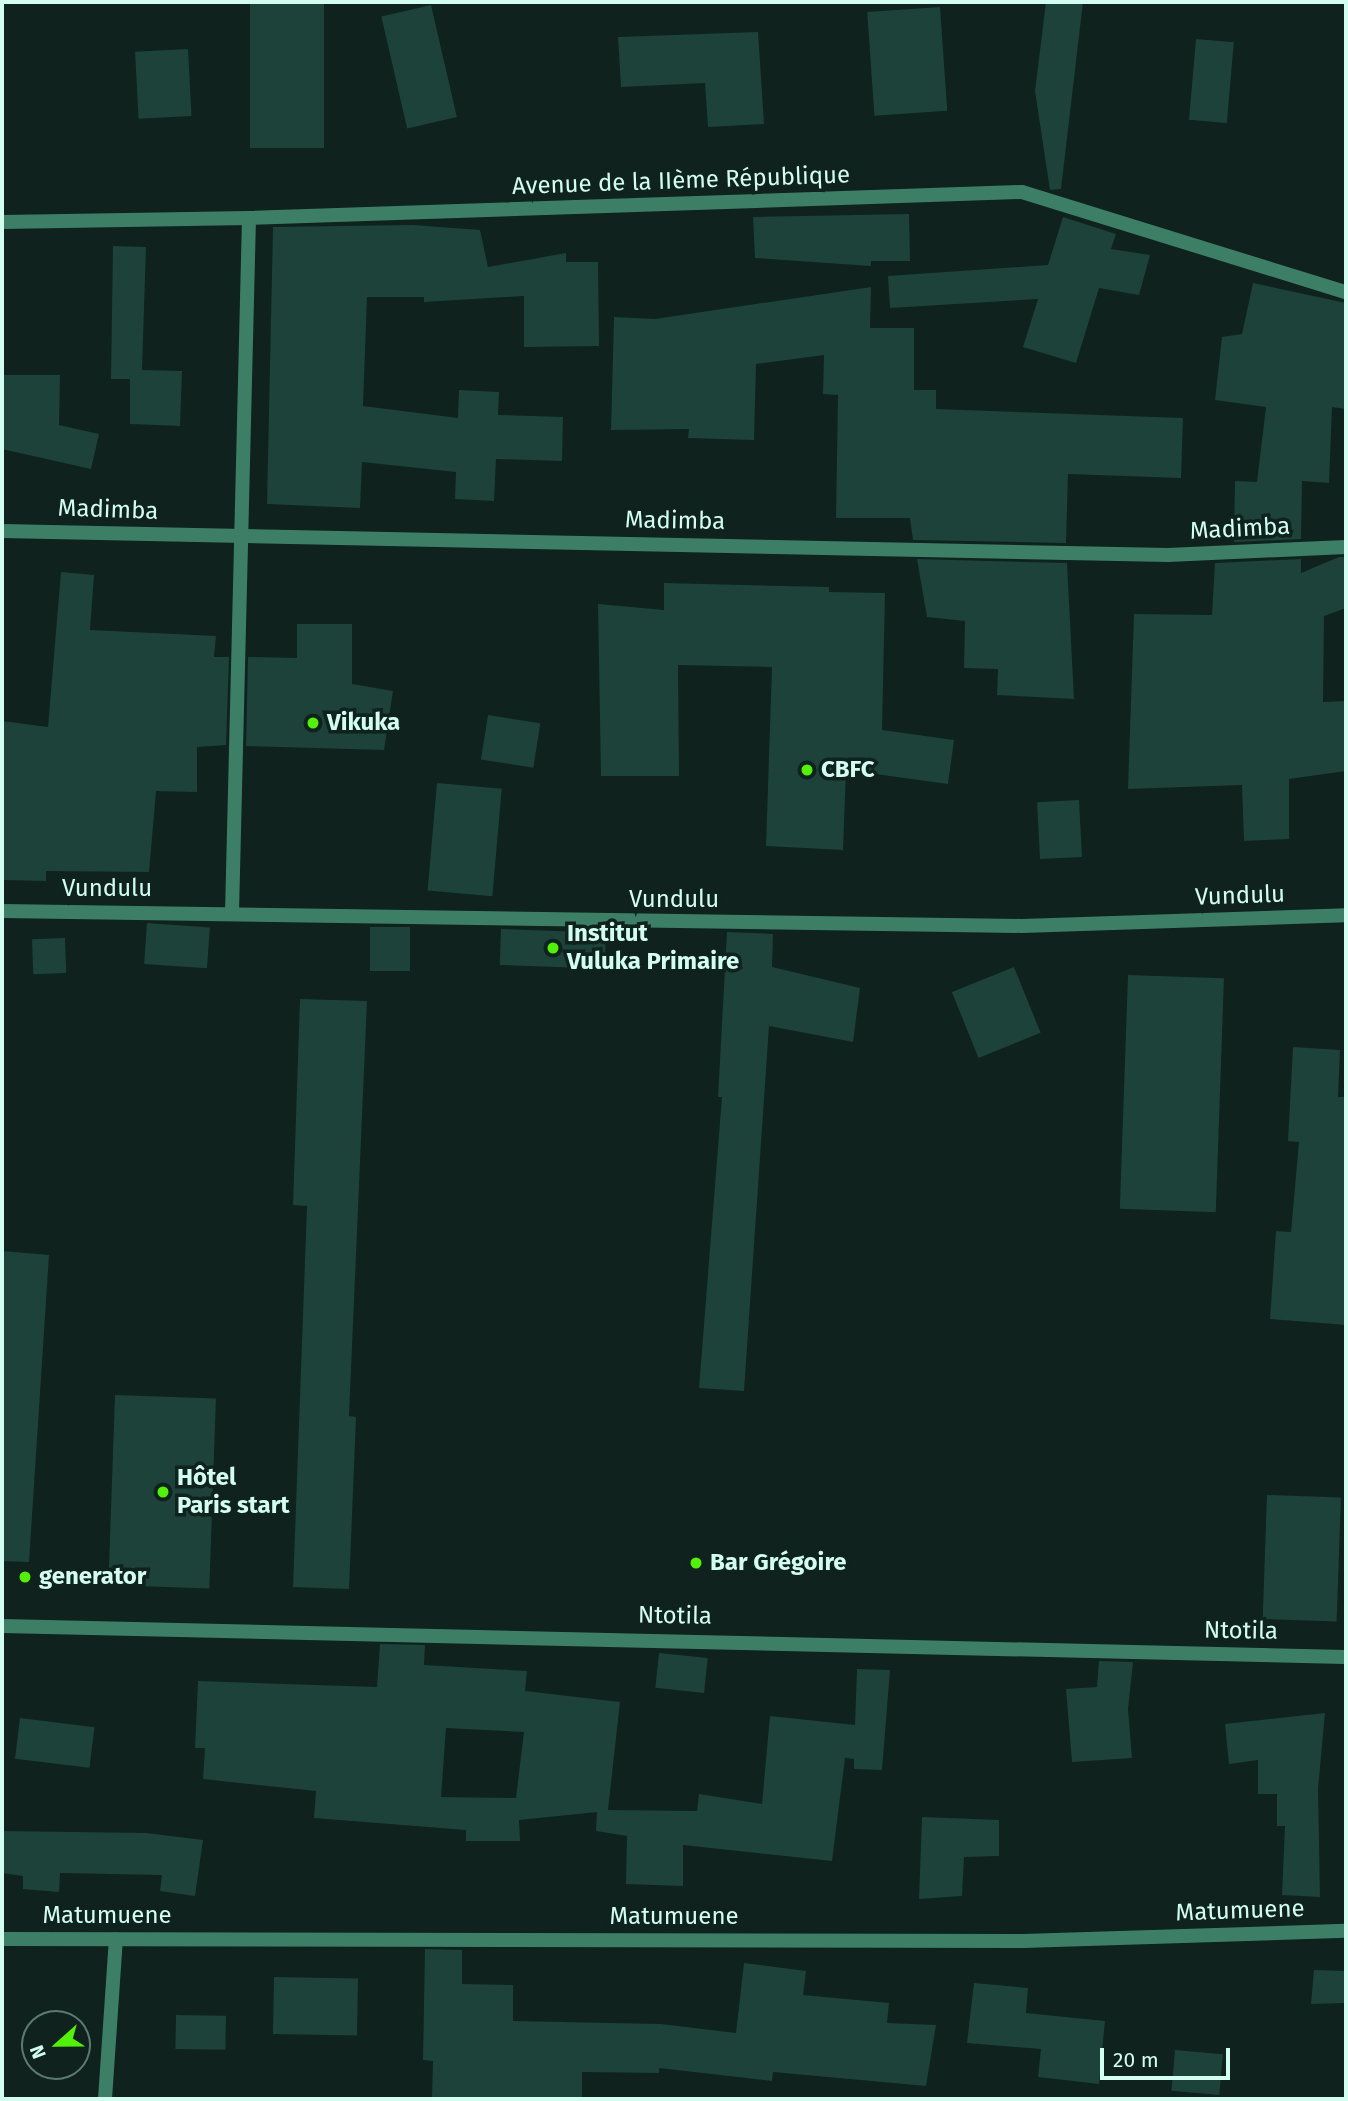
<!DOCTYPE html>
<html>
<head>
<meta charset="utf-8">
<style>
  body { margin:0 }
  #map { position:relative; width:1348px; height:2101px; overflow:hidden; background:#0f221d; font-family:"Fira Sans",sans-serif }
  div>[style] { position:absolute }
  .building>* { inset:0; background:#1c423a; transform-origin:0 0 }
  .minor>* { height:14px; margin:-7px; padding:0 7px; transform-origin:7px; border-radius:7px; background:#3c7f66 }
  .tertiary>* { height:14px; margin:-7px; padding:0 7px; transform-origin:7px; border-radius:7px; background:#3c7f66 }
  .dots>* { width:19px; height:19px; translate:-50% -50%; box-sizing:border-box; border:4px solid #0f221d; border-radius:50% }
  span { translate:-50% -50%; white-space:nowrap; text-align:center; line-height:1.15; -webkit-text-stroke:7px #0f221d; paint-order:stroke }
  .street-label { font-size:24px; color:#d2fdf0 }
  .poi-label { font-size:24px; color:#d2fdf0; font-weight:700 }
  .left { translate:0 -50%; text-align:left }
  .frame { position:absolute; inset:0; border:4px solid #d2fdf0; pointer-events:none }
  .north { position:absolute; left:21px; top:2010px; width:70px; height:70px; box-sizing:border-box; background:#0f221d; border:2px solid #5d7a71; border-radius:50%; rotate:249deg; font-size:19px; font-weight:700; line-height:28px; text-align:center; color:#d2fdf0 }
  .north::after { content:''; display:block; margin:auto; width:24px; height:32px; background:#53f00b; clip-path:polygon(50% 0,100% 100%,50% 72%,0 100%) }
  .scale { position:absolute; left:1100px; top:2048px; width:130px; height:32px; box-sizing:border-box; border:4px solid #d2fdf0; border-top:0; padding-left:9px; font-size:21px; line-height:24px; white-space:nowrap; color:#d2fdf0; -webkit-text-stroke:5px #0f221d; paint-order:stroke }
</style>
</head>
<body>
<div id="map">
  <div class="building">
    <i style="left:250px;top:2px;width:74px;height:146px"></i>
    <i style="clip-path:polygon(1046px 2px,1083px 2px,1061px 189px,1050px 190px,1035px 91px)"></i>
    <i style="left:431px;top:5px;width:115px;height:51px;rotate:77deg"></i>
    <i style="left:940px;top:7px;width:104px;height:73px;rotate:86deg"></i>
    <i style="clip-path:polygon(758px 32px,764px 124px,708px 127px,705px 83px,621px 87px,618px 37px)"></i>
    <i style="left:1196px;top:39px;width:38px;height:81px;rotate:5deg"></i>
    <i style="left:188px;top:49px;width:67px;height:53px;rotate:87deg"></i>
    <i style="clip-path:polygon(909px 214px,910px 261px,871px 261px,871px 266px,755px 258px,753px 217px)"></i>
    <i style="clip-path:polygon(1063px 217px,1116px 234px,1111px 249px,1150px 255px,1139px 295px,1099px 288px,1076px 363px,1023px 347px,1038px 299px,890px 308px,888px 276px,1048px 265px)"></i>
    <i style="clip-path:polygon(413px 225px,480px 230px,488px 267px,566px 253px,566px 262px,598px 262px,599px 346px,524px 347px,524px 296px,424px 302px,424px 297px,367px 297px,363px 406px,458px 418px,459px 390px,499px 392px,498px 415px,563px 417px,562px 461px,496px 459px,494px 501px,455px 499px,456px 472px,362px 462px,360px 508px,267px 504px,273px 227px)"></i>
    <i style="clip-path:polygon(113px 246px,146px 247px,142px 370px,182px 371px,180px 426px,130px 424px,130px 379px,111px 379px)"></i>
    <i style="clip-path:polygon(1253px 283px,1346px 303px,1346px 409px,1332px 407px,1329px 483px,1302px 481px,1301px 539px,1234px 542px,1235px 481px,1257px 482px,1266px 407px,1215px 400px,1222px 337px,1242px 334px)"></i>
    <i style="clip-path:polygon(871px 287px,870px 328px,914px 328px,914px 390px,936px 390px,936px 409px,1183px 418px,1181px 478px,1068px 474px,1066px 543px,913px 540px,910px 518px,836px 518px,838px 395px,823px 394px,824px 355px,756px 364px,754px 440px,688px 438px,689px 429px,611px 430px,614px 317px,655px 319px)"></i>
    <i style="clip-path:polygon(2px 375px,60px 375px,59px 425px,99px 434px,91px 469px,2px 449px)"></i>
    <i style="clip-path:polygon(1339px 557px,1346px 557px,1346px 608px,1324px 616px,1323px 702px,1346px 701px,1346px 771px,1289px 779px,1289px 839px,1244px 841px,1242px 785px,1128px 789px,1134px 614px,1212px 615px,1215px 563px,1301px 559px,1301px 573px)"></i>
    <i style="clip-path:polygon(917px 559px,1067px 563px,1074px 699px,997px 695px,998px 669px,964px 668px,965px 621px,927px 617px)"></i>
    <i style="clip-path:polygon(61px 572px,94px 575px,90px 630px,216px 636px,214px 657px,229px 657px,226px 745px,197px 747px,197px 792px,156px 791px,149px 872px,46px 871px,46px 881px,2px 880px,2px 721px,48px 727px)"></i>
    <i style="clip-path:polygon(664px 583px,829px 587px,829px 592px,885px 593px,882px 730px,954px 740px,948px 784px,846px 770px,843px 850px,766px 846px,772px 667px,678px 665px,679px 776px,601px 776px,598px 604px,664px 610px)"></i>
    <i style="clip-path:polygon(297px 624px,352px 624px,352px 684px,393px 691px,384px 750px,246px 746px,248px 657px,297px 658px)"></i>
    <i style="left:488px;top:715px;width:53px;height:45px;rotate:9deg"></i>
    <i style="left:437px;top:783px;width:65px;height:108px;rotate:5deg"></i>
    <i style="left:1079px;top:800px;width:57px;height:42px;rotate:87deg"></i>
    <i style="left:147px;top:923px;width:63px;height:41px;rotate:4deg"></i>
    <i style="left:370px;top:927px;width:40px;height:44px"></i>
    <i style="left:501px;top:929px;width:105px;height:36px;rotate:2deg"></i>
    <i style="clip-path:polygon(727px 932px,773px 934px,772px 967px,860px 988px,853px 1042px,769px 1026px,744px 1391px,699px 1388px,722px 1097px,718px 1097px)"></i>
    <i style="left:65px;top:938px;width:35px;height:33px;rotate:88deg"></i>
    <i style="left:1014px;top:967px;width:71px;height:67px;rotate:68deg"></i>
    <i style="left:1128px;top:975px;width:96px;height:234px;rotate:2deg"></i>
    <i style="clip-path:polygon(300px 999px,367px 1001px,349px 1416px,356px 1417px,349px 1589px,293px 1587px,307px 1206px,293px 1205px)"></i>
    <i style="clip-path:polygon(1293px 1047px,1340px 1050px,1338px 1097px,1346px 1097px,1346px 1325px,1270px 1319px,1276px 1231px,1291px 1232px,1299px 1142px,1288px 1141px)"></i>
    <i style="clip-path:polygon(2px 1251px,49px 1255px,29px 1562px,2px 1561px)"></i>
    <i style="left:115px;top:1395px;width:101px;height:190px;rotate:2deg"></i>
    <i style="left:1267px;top:1495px;width:74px;height:124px;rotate:2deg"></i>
    <i style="clip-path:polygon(evenodd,380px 1644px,425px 1645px,424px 1665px,527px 1671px,525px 1691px,620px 1702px,608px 1810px,697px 1811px,699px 1794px,762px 1804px,770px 1716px,855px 1725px,857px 1669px,890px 1670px,882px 1770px,854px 1769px,854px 1759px,845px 1758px,832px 1861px,683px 1845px,683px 1886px,626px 1884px,627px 1836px,596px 1831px,597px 1812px,519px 1820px,520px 1841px,466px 1841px,466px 1830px,314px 1818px,316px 1791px,203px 1779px,205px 1748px,195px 1748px,198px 1681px,377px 1687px,380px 1644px,446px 1728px,524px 1732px,516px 1798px,441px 1797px,446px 1728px)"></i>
    <i style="left:659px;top:1653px;width:49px;height:35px;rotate:6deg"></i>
    <i style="clip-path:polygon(1099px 1661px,1133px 1662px,1128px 1709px,1132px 1758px,1072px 1762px,1066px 1689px,1097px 1687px)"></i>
    <i style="clip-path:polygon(1325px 1713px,1318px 1789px,1320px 1897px,1282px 1895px,1285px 1826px,1277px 1826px,1277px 1794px,1258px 1794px,1258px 1760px,1229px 1764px,1225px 1724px)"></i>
    <i style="left:20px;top:1718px;width:75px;height:41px;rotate:7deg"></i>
    <i style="clip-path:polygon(922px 1817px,999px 1820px,999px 1856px,964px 1857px,962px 1896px,919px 1899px)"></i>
    <i style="clip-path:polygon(2px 1831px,146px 1833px,203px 1840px,195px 1896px,160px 1891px,162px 1875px,60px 1873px,59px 1892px,23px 1889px,23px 1876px,2px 1873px)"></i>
    <i style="clip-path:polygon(425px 1949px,462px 1950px,462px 1984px,513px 1985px,513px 2021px,661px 2024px,736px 2033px,744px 1963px,806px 1971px,803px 1995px,889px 2003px,887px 2023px,936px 2025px,926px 2086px,773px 2072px,772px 2081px,659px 2068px,659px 2073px,582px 2072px,582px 2099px,432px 2099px,433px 2061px,423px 2060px)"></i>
    <i style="clip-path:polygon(1314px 1970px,1346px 1971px,1346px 2003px,1311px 2004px)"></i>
    <i style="left:274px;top:1977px;width:84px;height:57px;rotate:1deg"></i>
    <i style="clip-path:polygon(974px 1983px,1028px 1988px,1026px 2013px,1105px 2021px,1099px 2084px,1038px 2077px,1041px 2049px,967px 2043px)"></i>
    <i style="left:176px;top:2015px;width:50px;height:34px;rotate:1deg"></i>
    <i style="left:1175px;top:2050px;width:48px;height:41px;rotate:5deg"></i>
  </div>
  <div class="minor">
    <i style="left:2px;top:531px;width:1166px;rotate:1.18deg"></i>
    <i style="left:1168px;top:555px;width:178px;rotate:-2.6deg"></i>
    <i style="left:2px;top:911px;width:1020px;rotate:0.84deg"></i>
    <i style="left:1022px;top:926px;width:324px;rotate:-1.9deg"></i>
    <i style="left:232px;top:913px;width:695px;rotate:-88.6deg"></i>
    <i style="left:2px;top:1626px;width:1344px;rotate:1.32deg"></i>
    <i style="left:2px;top:1939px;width:1021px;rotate:0.11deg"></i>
    <i style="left:1023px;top:1941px;width:323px;rotate:-1.8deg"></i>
    <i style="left:105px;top:2099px;width:160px;rotate:-86.1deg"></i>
  </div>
  <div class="tertiary">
    <i style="left:2px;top:222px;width:247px;rotate:-0.9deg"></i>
    <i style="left:249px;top:218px;width:773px;rotate:-1.93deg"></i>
    <i style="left:1022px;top:192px;width:339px;rotate:17.2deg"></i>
  </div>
  <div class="dots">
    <i style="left:313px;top:723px;background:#53f00b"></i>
    <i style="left:807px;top:770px;background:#53f00b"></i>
    <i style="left:553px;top:948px;background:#53f00b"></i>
    <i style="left:163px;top:1492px;background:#53f00b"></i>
    <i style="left:696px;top:1563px;background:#53f00b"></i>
    <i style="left:25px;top:1577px;background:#53f00b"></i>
  </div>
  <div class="street-label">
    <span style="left:681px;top:181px;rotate:-2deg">Avenue de la IIème République</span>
    <span style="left:108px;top:510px;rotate:2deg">Madimba</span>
    <span style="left:675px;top:521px;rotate:1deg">Madimba</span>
    <span style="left:1240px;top:529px;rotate:-3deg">Madimba</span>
    <span style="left:107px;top:889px">Vundulu</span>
    <span style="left:1240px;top:896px;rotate:-2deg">Vundulu</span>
    <span style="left:674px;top:900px">Vundulu</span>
    <span style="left:675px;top:1616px;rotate:1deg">Ntotila</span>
    <span style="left:1241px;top:1631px;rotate:1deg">Ntotila</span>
    <span style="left:1240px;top:1911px;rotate:-2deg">Matumuene</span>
    <span style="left:107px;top:1916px">Matumuene</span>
    <span style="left:674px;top:1917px">Matumuene</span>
  </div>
  <div class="poi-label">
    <span class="left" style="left:327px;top:723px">Vikuka</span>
    <span class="left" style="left:821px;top:770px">CBFC</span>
    <span class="left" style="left:567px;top:948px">Institut<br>Vuluka Primaire</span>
    <span class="left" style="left:177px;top:1492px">Hôtel<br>Paris start</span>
    <span class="left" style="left:710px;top:1563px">Bar Grégoire</span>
    <span class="left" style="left:39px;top:1577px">generator</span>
  </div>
  <div class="frame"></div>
  <div class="north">N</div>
  <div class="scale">20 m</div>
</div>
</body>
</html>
